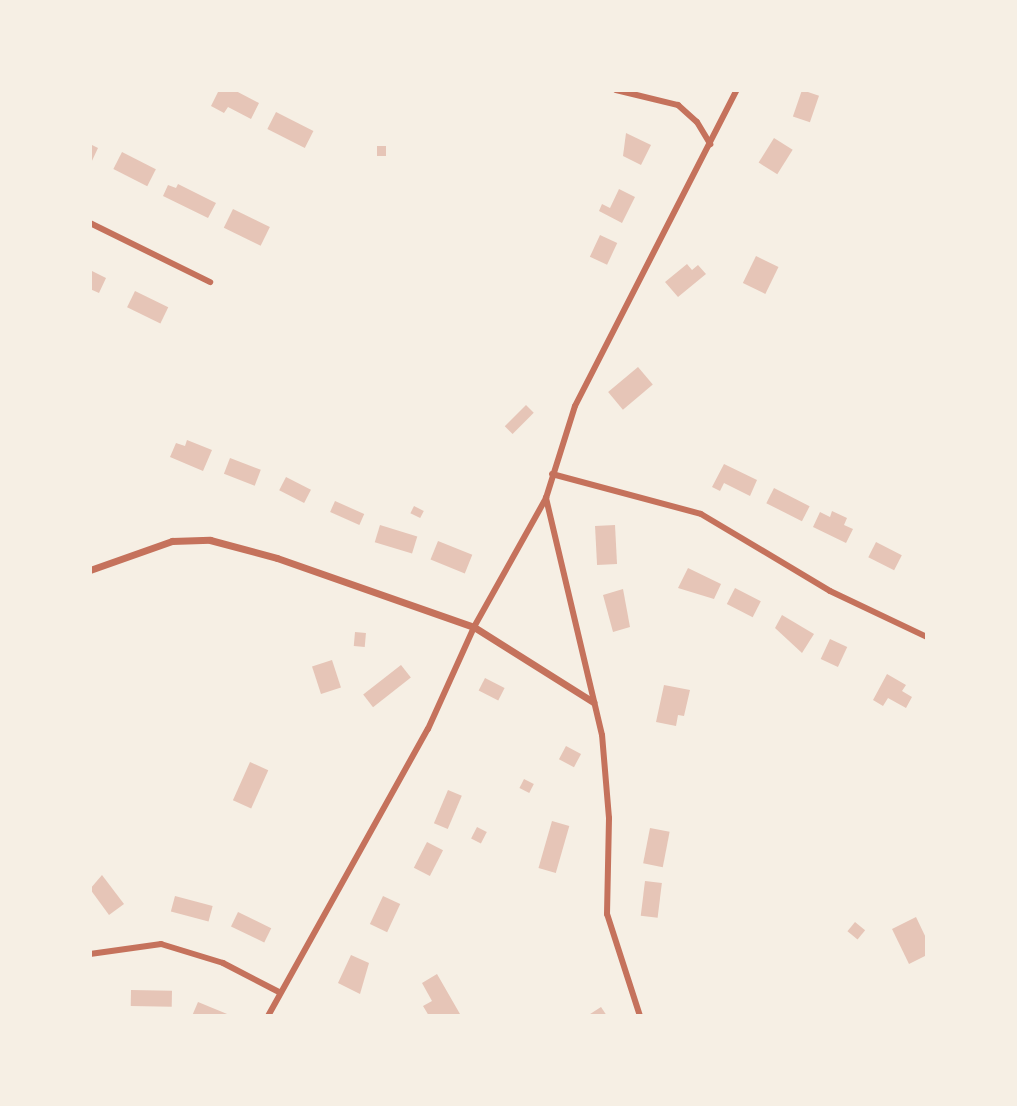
<!DOCTYPE html>
<html>
<head>
<meta charset="utf-8">
<style>
  body { margin:0 }
  #map { position:relative; width:1017px; height:1106px; overflow:hidden; background:#f6efe4; font-family:"Archivo Narrow",sans-serif }
  div>[style] { position:absolute }
  .building>* { inset:0; background:#e6c5b7; transform-origin:0 0 }
  .minor>* { height:6px; margin:-3px; padding:0 3px; transform-origin:3px; border-radius:3px; background:#c5725c }
  .tertiary>* { height:7px; margin:-3.5px; padding:0 3.5px; transform-origin:3.5px; border-radius:3.5px; background:#c5725c }
  span { translate:-50% -50%; white-space:nowrap; text-align:center; line-height:1.15; -webkit-text-stroke:7px #f6efe4; paint-order:stroke }
  .frame { position:absolute; inset:0; border:92px solid #f6efe4; pointer-events:none }
</style>
</head>
<body>
<div id="map">
  <div class="building">
    <i style="clip-path:polygon(219px 90px,234px 90px,259px 103px,251px 119px,228px 107px,224px 113px,211px 106px)"></i>
    <i style="left:802px;top:90px;width:18px;height:28px;rotate:19deg"></i>
    <i style="left:276px;top:112px;width:42px;height:19px;rotate:27deg"></i>
    <i style="clip-path:polygon(626px 133px,651px 145px,641px 165px,623px 156px)"></i>
    <i style="left:774px;top:138px;width:22px;height:29px;rotate:32deg"></i>
    <i style="clip-path:polygon(90px 144px,98px 148px,90px 165px)"></i>
    <i style="left:377px;top:146px;width:9px;height:10px"></i>
    <i style="left:122px;top:152px;width:38px;height:19px;rotate:27deg"></i>
    <i style="clip-path:polygon(178px 184px,216px 203px,208px 218px,163px 196px,168px 185px,176px 188px)"></i>
    <i style="clip-path:polygon(619px 189px,635px 197px,622px 223px,599px 211px,602px 204px,610px 208px)"></i>
    <i style="left:233px;top:209px;width:41px;height:21px;rotate:26deg"></i>
    <i style="left:600px;top:235px;width:19px;height:24px;rotate:25deg"></i>
    <i style="left:756px;top:256px;width:25px;height:30px;rotate:26deg"></i>
    <i style="clip-path:polygon(687px 264px,692px 270px,698px 265px,706px 274px,678px 297px,665px 282px)"></i>
    <i style="clip-path:polygon(90px 270px,106px 278px,99px 293px,90px 289px)"></i>
    <i style="left:135px;top:291px;width:37px;height:18px;rotate:26deg"></i>
    <i style="left:638px;top:367px;width:23px;height:39px;rotate:50deg"></i>
    <i style="left:526px;top:405px;width:11px;height:30px;rotate:45deg"></i>
    <i style="clip-path:polygon(187px 440px,212px 450px,203px 471px,170px 457px,176px 443px,185px 446px)"></i>
    <i style="left:230px;top:458px;width:33px;height:17px;rotate:21deg"></i>
    <i style="clip-path:polygon(724px 464px,757px 480px,750px 496px,724px 483px,720px 491px,712px 487px)"></i>
    <i style="left:286px;top:477px;width:28px;height:15px;rotate:27deg"></i>
    <i style="left:774px;top:488px;width:40px;height:17px;rotate:27deg"></i>
    <i style="left:335px;top:501px;width:32px;height:12px;rotate:24deg"></i>
    <i style="left:414px;top:506px;width:11px;height:8px;rotate:27deg"></i>
    <i style="clip-path:polygon(832px 511px,847px 518px,844px 525px,853px 529px,846px 543px,813px 527px,820px 512px,830px 517px)"></i>
    <i style="left:380px;top:525px;width:39px;height:18px;rotate:17deg"></i>
    <i style="left:615px;top:525px;width:39px;height:20px;rotate:87deg"></i>
    <i style="left:438px;top:541px;width:37px;height:20px;rotate:22deg"></i>
    <i style="left:876px;top:542px;width:29px;height:17px;rotate:27deg"></i>
    <i style="clip-path:polygon(688px 568px,721px 584px,714px 599px,678px 588px)"></i>
    <i style="left:735px;top:588px;width:29px;height:18px;rotate:27deg"></i>
    <i style="clip-path:polygon(623px 589px,630px 627px,613px 632px,603px 595px)"></i>
    <i style="clip-path:polygon(782px 615px,814px 634px,802px 653px,775px 628px)"></i>
    <i style="left:355px;top:632px;width:11px;height:14px;rotate:5deg"></i>
    <i style="left:830px;top:639px;width:19px;height:22px;rotate:25deg"></i>
    <i style="left:332px;top:660px;width:29px;height:21px;rotate:72deg"></i>
    <i style="left:401px;top:665px;width:16px;height:48px;rotate:52deg"></i>
    <i style="clip-path:polygon(887px 674px,906px 685px,902px 691px,912px 697px,906px 708px,888px 698px,883px 706px,873px 700px)"></i>
    <i style="left:485px;top:678px;width:22px;height:14px;rotate:27deg"></i>
    <i style="clip-path:polygon(664px 685px,690px 690px,684px 716px,678px 715px,676px 726px,656px 722px)"></i>
    <i style="left:566px;top:746px;width:17px;height:15px;rotate:28deg"></i>
    <i style="left:250px;top:762px;width:20px;height:42px;rotate:24deg"></i>
    <i style="left:524px;top:779px;width:11px;height:10px;rotate:27deg"></i>
    <i style="left:448px;top:790px;width:15px;height:36px;rotate:23deg"></i>
    <i style="left:552px;top:821px;width:18px;height:49px;rotate:16deg"></i>
    <i style="left:477px;top:827px;width:11px;height:13px;rotate:27deg"></i>
    <i style="left:650px;top:828px;width:20px;height:36px;rotate:11deg"></i>
    <i style="left:427px;top:842px;width:18px;height:29px;rotate:27deg"></i>
    <i style="clip-path:polygon(102px 875px,124px 904px,109px 915px,90px 889px)"></i>
    <i style="left:645px;top:881px;width:17px;height:35px;rotate:7deg"></i>
    <i style="left:175px;top:896px;width:39px;height:16px;rotate:15deg"></i>
    <i style="left:383px;top:896px;width:19px;height:31px;rotate:25deg"></i>
    <i style="left:238px;top:912px;width:37px;height:16px;rotate:26deg"></i>
    <i style="clip-path:polygon(916px 917px,927px 940px,927px 955px,909px 964px,892px 929px)"></i>
    <i style="left:855px;top:922px;width:13px;height:12px;rotate:39deg"></i>
    <i style="clip-path:polygon(351px 955px,369px 963px,360px 994px,338px 983px)"></i>
    <i style="clip-path:polygon(437px 974px,460px 1014px,457px 1016px,429px 1016px,423px 1006px,432px 1001px,422px 983px)"></i>
    <i style="left:131px;top:990px;width:41px;height:16px;rotate:1deg"></i>
    <i style="clip-path:polygon(198px 1002px,232px 1016px,192px 1016px)"></i>
    <i style="clip-path:polygon(601px 1007px,607px 1016px,587px 1016px)"></i>
  </div>
  <div class="minor">
    <i style="left:616px;top:90px;width:64px;rotate:13.6deg"></i>
    <i style="left:678px;top:105px;width:25px;rotate:42deg"></i>
    <i style="left:697px;top:122px;width:26px;rotate:59deg"></i>
    <i style="left:90px;top:223px;width:134px;rotate:26.2deg"></i>
    <i style="left:552px;top:474px;width:154px;rotate:15deg"></i>
    <i style="left:701px;top:514px;width:150px;rotate:30.8deg"></i>
    <i style="left:830px;top:591px;width:107px;rotate:25.4deg"></i>
    <i style="left:90px;top:954px;width:72px;rotate:-8deg"></i>
    <i style="left:161px;top:944px;width:65px;rotate:17deg"></i>
    <i style="left:223px;top:963px;width:63px;rotate:27.4deg"></i>
    <i style="left:268px;top:1016px;width:329px;rotate:-60.9deg"></i>
    <i style="left:428px;top:729px;width:112px;rotate:-65.7deg"></i>
    <i style="left:474px;top:627px;width:148px;rotate:-60.8deg"></i>
    <i style="left:640px;top:1016px;width:107px;rotate:-107.9deg"></i>
    <i style="left:607px;top:914px;width:96px;rotate:-88.8deg"></i>
    <i style="left:609px;top:818px;width:83px;rotate:-94.8deg"></i>
    <i style="left:602px;top:735px;width:244px;rotate:-103.3deg"></i>
    <i style="left:546px;top:498px;width:96px;rotate:-72.5deg"></i>
    <i style="left:575px;top:406px;width:355px;rotate:-62.9deg"></i>
  </div>
  <div class="tertiary">
    <i style="left:90px;top:570px;width:87px;rotate:-19.5deg"></i>
    <i style="left:172px;top:541px;width:38px;rotate:-2deg"></i>
    <i style="left:210px;top:540px;width:69px;rotate:15deg"></i>
    <i style="left:277px;top:558px;width:209px;rotate:19.3deg"></i>
    <i style="left:474px;top:627px;width:141px;rotate:32.2deg"></i>
  </div>
  <div class="frame"></div>
</div>
</body>
</html>
